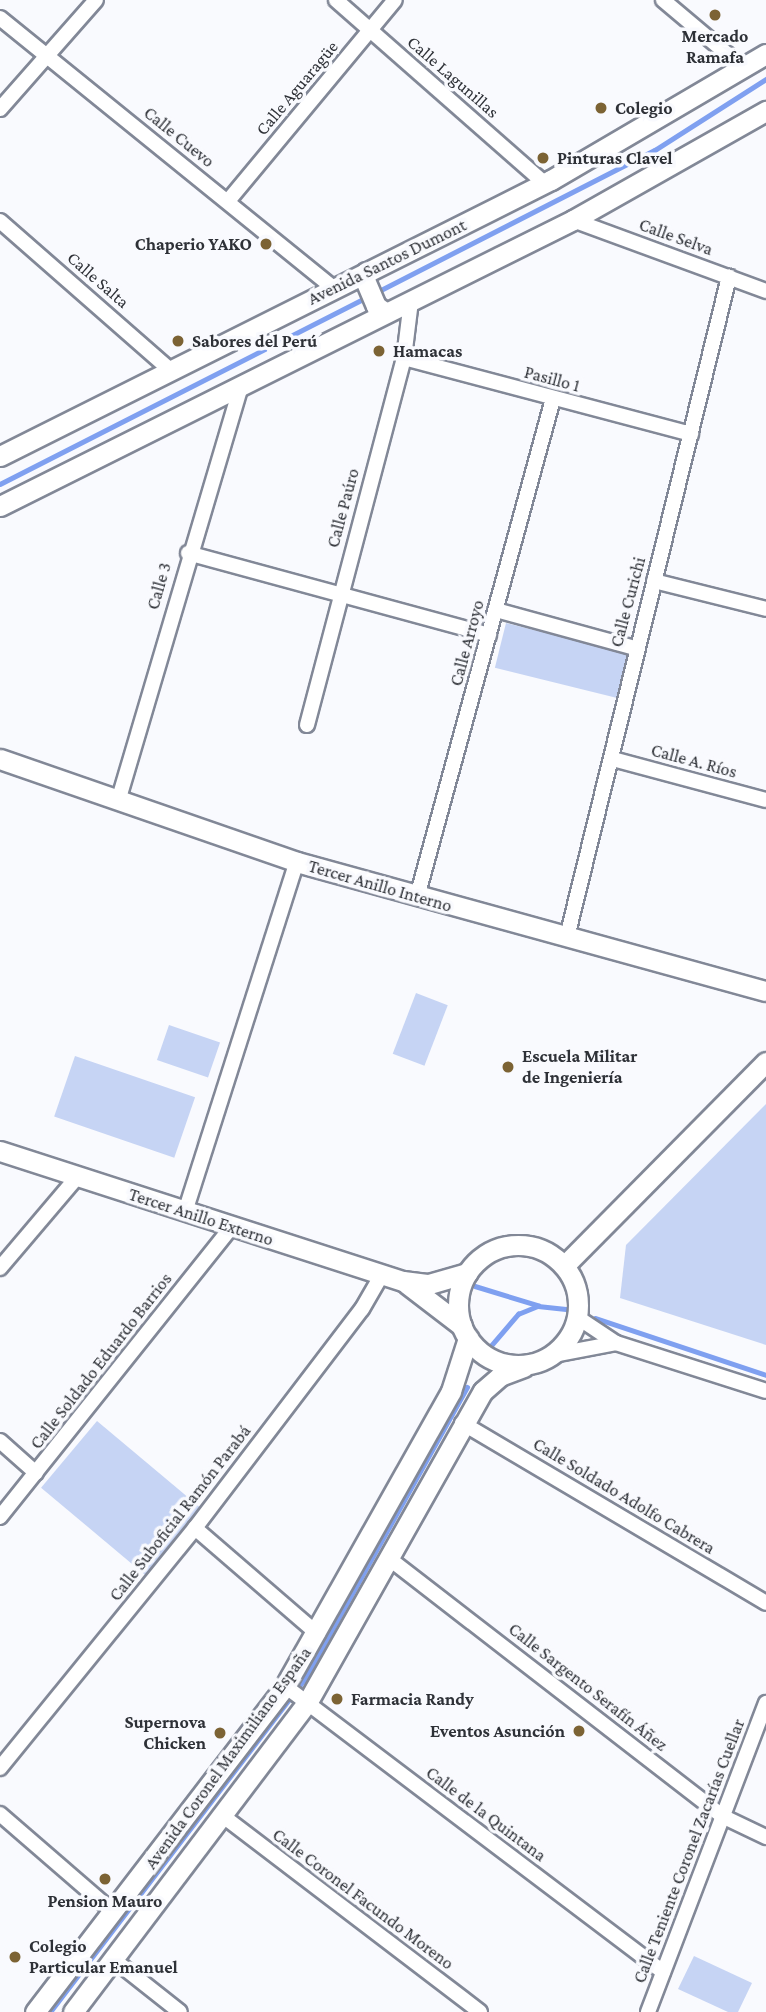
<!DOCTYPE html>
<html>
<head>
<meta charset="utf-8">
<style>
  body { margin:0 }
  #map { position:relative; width:766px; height:2012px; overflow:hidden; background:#f9fafe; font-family:"Crimson Pro",serif }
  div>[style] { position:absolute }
  .green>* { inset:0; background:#c6d4f4; transform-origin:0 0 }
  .stream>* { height:4.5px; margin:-2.25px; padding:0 2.25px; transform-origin:2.25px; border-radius:2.25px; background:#7fa0f0 }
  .roads { filter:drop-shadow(2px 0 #828897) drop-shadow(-2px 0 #828897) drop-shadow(0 2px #828897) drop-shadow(0 -2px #828897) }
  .street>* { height:14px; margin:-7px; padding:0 7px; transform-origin:7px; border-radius:7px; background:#fff }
  .secondary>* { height:19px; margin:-9.5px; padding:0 9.5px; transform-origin:9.5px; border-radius:9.5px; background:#fff }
  .secondary>.ring { margin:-9.5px; padding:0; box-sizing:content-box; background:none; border:19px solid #fff; border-radius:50% }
  .dots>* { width:19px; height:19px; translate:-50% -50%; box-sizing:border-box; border:4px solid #f9fafe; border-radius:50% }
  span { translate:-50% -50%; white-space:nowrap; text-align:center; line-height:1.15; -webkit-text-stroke:7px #f9fafe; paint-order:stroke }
  .poi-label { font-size:18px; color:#2e3137; font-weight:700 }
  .left { translate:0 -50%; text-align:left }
  .right { translate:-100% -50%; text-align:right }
  .street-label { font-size:18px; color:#2e3137 }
</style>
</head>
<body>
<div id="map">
  <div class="green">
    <i style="left:506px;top:623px;width:126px;height:46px;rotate:14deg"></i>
    <i style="left:416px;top:993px;width:34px;height:65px;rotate:21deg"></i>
    <i style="left:169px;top:1025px;width:54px;height:37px;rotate:19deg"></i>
    <i style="left:75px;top:1056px;width:127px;height:64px;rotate:19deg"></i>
    <i style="clip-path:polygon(766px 1104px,766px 1345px,620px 1298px,626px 1245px)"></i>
    <i style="left:97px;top:1421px;width:139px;height:87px;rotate:40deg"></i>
    <i style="clip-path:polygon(694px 1956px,752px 1983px,738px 2012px,728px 2012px,678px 1989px)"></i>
  </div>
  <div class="stream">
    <i style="left:375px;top:293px;width:314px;rotate:-27.1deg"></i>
    <i style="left:655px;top:150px;width:132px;rotate:-32.6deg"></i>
    <i style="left:0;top:484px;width:412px;rotate:-27deg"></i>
    <i style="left:475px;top:1286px;width:65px;rotate:17deg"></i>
    <i style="left:595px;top:1318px;width:180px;rotate:18.4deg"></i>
    <i style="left:489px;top:1348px;width:45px;rotate:-49.5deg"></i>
    <i style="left:518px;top:1314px;width:22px;rotate:-22deg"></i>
    <i style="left:538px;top:1306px;width:30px;rotate:6deg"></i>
    <i style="left:50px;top:2012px;width:418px;rotate:-52.6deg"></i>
    <i style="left:304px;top:1680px;width:335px;rotate:-60.9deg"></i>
  </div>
  <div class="roads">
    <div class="street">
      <i style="left:336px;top:0;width:277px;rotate:41.3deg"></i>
      <i style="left:663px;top:0;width:107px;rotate:40.1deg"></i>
      <i style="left:0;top:18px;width:429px;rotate:39deg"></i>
      <i style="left:0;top:109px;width:145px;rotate:-48.6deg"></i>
      <i style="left:228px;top:201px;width:261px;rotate:-50.3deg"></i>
      <i style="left:573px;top:220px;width:206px;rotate:20.2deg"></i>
      <i style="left:0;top:221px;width:226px;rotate:41.2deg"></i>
      <i style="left:404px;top:358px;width:297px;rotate:14.8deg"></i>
      <i style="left:188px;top:553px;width:312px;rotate:15.2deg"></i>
      <i style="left:654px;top:581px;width:115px;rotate:14deg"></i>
      <i style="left:496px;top:610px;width:144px;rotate:15.3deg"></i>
      <i style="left:307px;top:725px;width:380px;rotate:-75.2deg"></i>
      <i style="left:404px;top:358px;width:57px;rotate:-83deg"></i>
      <i style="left:613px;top:759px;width:158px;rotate:15deg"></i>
      <i style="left:119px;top:798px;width:431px;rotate:-73.5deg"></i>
      <i style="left:417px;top:897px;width:516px;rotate:-74.73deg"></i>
      <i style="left:567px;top:937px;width:680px;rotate:-76.21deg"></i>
      <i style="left:185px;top:1212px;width:367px;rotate:-72.3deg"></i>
      <i style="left:0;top:1268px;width:121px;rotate:-49.7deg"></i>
      <i style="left:577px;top:1317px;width:47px;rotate:33.7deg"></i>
      <i style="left:616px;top:1343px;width:157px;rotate:17.7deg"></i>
      <i style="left:553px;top:1355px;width:64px;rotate:-10.8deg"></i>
      <i style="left:462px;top:1423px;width:353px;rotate:30.6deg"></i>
      <i style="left:0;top:1441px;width:48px;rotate:41.6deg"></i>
      <i style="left:0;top:1517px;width:370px;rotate:-51.4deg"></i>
      <i style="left:195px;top:1528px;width:162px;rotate:40.8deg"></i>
      <i style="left:391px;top:1560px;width:421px;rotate:37.7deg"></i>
      <i style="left:724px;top:1817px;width:47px;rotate:25.5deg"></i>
      <i style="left:285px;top:1686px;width:474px;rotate:37.1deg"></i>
      <i style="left:0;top:1768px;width:309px;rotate:-50.9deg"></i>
      <i style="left:195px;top:1528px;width:275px;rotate:-52.7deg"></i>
      <i style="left:362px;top:1309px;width:39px;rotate:-60deg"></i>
      <i style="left:0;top:1814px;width:150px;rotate:40.9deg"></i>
      <i style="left:223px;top:1816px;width:323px;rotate:37.3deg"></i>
      <i style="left:113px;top:1959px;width:85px;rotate:38.3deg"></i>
      <i style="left:648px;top:2012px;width:331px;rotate:-69.1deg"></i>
    </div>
    <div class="secondary">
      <i style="left:366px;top:272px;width:8px;rotate:97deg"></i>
      <i style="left:365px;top:280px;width:28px;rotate:67deg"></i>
      <i style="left:376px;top:306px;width:12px;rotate:35deg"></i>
      <i style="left:0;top:456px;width:616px;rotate:-26.61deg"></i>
      <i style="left:551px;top:180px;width:249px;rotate:-30.4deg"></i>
      <i style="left:0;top:506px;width:640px;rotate:-26.53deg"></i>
      <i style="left:573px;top:220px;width:222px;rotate:-29.5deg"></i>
      <i style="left:0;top:759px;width:314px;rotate:19.1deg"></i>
      <i style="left:297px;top:862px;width:486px;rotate:15.4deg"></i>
      <i style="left:0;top:1151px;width:423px;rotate:17.9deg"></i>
      <i style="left:403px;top:1281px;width:26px;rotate:7deg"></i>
      <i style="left:429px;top:1284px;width:40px;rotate:-16deg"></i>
      <i class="ring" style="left:458px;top:1245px;width:101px;height:101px"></i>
      <i style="left:564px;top:1266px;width:287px;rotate:-45.3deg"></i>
      <i style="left:407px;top:1284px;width:69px;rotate:37.4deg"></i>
      <i style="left:35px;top:2012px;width:411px;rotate:-52.5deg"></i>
      <i style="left:285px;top:1686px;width:338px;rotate:-60.6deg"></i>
      <i style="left:451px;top:1391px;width:56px;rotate:-72.2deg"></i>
      <i style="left:73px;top:2012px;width:388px;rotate:-52.9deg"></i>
      <i style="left:307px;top:1703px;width:358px;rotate:-60.6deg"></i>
      <i style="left:483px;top:1391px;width:23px;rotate:-41deg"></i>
      <i style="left:500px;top:1376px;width:25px;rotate:-21deg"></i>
    </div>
  </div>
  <div class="dots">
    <i style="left:715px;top:15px;background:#7c6334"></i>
    <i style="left:601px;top:108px;background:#7c6334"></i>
    <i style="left:543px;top:158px;background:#7c6334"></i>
    <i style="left:266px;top:244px;background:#7c6334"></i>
    <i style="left:178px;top:341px;background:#7c6334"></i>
    <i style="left:379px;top:351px;background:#7c6334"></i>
    <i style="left:508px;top:1067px;background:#7c6334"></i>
    <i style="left:337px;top:1699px;background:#7c6334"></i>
    <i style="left:579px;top:1731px;background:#7c6334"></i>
    <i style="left:220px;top:1733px;background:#7c6334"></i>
    <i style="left:105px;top:1879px;background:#7c6334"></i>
    <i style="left:15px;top:1957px;background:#7c6334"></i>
  </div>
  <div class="poi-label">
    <span style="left:715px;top:47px">Mercado<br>Ramafa</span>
    <span class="left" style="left:615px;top:108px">Colegio</span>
    <span class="left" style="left:557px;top:158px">Pinturas Clavel</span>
    <span class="right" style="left:252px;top:244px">Chaperio YAKO</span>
    <span class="left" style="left:192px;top:341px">Sabores del Perú</span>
    <span class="left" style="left:393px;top:351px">Hamacas</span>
    <span class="left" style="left:522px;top:1067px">Escuela Militar<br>de Ingeniería</span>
    <span class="left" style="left:351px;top:1699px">Farmacia Randy</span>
    <span class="right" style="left:206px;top:1733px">Supernova<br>Chicken</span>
    <span class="right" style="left:565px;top:1731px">Eventos Asunción</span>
    <span style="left:105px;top:1901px">Pension Mauro</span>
    <span class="left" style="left:29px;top:1957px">Colegio<br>Particular Emanuel</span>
  </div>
  <div class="street-label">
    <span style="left:453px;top:77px;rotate:41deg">Calle Lagunillas</span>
    <span style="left:297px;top:88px;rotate:-50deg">Calle Aguaragüe</span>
    <span style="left:179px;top:137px;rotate:39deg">Calle Cuevo</span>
    <span style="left:676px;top:237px;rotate:20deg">Calle Selva</span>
    <span style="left:387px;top:262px;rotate:-26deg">Avenida Santos Dumont</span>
    <span style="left:98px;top:280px;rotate:41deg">Calle Salta</span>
    <span style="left:552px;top:379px;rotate:15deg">Pasillo 1</span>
    <span style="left:343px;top:508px;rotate:-75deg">Calle Paúro</span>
    <span style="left:159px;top:586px;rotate:-74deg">Calle 3</span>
    <span style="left:628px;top:602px;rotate:-75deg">Calle Curichi</span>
    <span style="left:467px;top:643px;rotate:-75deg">Calle Arroyo</span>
    <span style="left:694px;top:761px;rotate:15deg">Calle A. Ríos</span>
    <span style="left:380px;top:886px;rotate:16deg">Tercer Anillo Interno</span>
    <span style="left:201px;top:1217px;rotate:18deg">Tercer Anillo Externo</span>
    <span style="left:101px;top:1361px;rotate:-52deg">Calle Soldado Eduardo Barrios</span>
    <span style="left:624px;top:1496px;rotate:31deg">Calle Soldado Adolfo Cabrera</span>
    <span style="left:180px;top:1513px;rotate:-52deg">Calle Suboficial Ramón Parabá</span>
    <span style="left:588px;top:1687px;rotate:38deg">Calle Sargento Serafín Áñez</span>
    <span style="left:228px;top:1758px;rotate:-54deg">Avenida Coronel Maximiliano España</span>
    <span style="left:486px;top:1814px;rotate:37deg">Calle de la Quintana</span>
    <span style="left:689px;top:1851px;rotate:-69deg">Calle Teniente Coronel Zacarías Cuellar</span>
    <span style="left:363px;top:1899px;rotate:37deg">Calle Coronel Facundo Moreno</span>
  </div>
</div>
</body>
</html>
